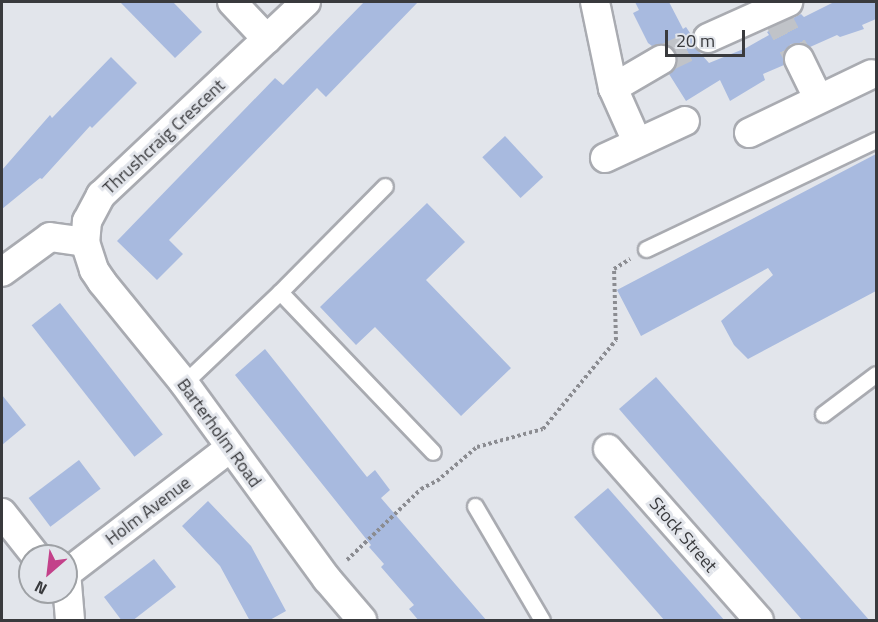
<!DOCTYPE html>
<html>
<head>
<meta charset="utf-8">
<style>
  body { margin:0 }
  #map { position:relative; width:878px; height:622px; overflow:hidden; background:#e2e5eb; font-family:"Titillium Web",sans-serif }
  div>[style] { position:absolute }
  .building>* { inset:0; background:#a8badf; transform-origin:0 0 }
  .street-tunnel>* { height:28px; margin-top:-14px; transform-origin:0; background:repeating-linear-gradient(90deg,#c0c3c8 0 28px,transparent 0 42px) }
  .path>* { height:4px; margin-top:-2px; transform-origin:0; background:repeating-linear-gradient(90deg,#8b8c91 0 3px,transparent 0 6px) }
  .roads { filter:drop-shadow(2px 0 #a9abb1) drop-shadow(-2px 0 #a9abb1) drop-shadow(0 2px #a9abb1) drop-shadow(0 -2px #a9abb1) }
  .lane>* { height:15px; margin:-7.5px; padding:0 7.5px; transform-origin:7.5px; border-radius:7.5px; background:#fff }
  .street>* { height:28px; margin:-14px; padding:0 14px; transform-origin:14px; border-radius:14px; background:#fff }
  span { translate:-50% -50%; white-space:nowrap; text-align:center; line-height:1.15; -webkit-text-stroke:6px #e2e5eb; paint-order:stroke }
  .street-label { font-size:18px; color:#393a3d }
  .frame { position:absolute; inset:0; border:3px solid #393a3d; pointer-events:none }
  .north { position:absolute; left:18px; top:544px; width:60px; height:60px; box-sizing:border-box; background:#e2e5eb; border:2px solid #9ea1a5; border-radius:50%; rotate:208deg; font-size:16px; font-weight:700; line-height:24px; text-align:center; color:#393a3d }
  .north::after { content:''; display:block; margin:auto; width:21px; height:27px; background:#c3418a; clip-path:polygon(50% 0,100% 100%,50% 72%,0 100%) }
  .scale { position:absolute; left:665px; top:30px; width:80px; height:27px; box-sizing:border-box; border:3px solid #393a3d; border-top:0; padding-left:8px; font-size:18px; line-height:21px; white-space:nowrap; color:#393a3d; -webkit-text-stroke:4px #e2e5eb; paint-order:stroke }
</style>
</head>
<body>
<div id="map">
  <div class="building">
    <i style="clip-path:polygon(120px 2px,173px 2px,202px 32px,175px 58px)"></i>
    <i style="clip-path:polygon(364px 2px,418px 2px,326px 97px,317px 88px,169px 240px,183px 254px,157px 280px,117px 241px,275px 78px,283px 85px)"></i>
    <i style="clip-path:polygon(635px 2px,669px 2px,683px 29px,686px 27px,692px 36px,693px 45px,709px 63px,746px 48px,769px 35px,767px 32px,801px 14px,804px 17px,834px 2px,876px 2px,876px 19px,862px 25px,864px 29px,840px 37px,837px 35px,810px 47px,801px 43px,791px 44px,785px 50px,784px 65px,763px 74px,765px 80px,730px 101px,720px 80px,686px 101px,669px 74px,676px 68px,675px 52px,669px 45px,660px 44px,652px 46px,648px 43px,633px 13px,639px 10px)"></i>
    <i style="clip-path:polygon(111px 57px,137px 83px,92px 128px,90px 126px,42px 179px,40px 178px,2px 209px,2px 170px,50px 115px,52px 118px)"></i>
    <i style="left:505px;top:136px;width:56px;height:31px;rotate:47deg"></i>
    <i style="clip-path:polygon(876px 154px,876px 291px,748px 359px,734px 345px,721px 321px,773px 275px,768px 268px,641px 336px,617px 290px)"></i>
    <i style="clip-path:polygon(427px 203px,465px 242px,426px 280px,511px 368px,461px 416px,375px 327px,356px 345px,320px 307px)"></i>
    <i style="left:60px;top:303px;width:167px;height:36px;rotate:52deg"></i>
    <i style="clip-path:polygon(265px 349px,367px 477px,375px 470px,390px 490px,381px 498px,487px 621px,419px 621px,409px 609px,414px 605px,381px 567px,384px 564px,369px 547px,371px 545px,235px 375px)"></i>
    <i style="clip-path:polygon(656px 377px,870px 621px,803px 621px,619px 409px)"></i>
    <i style="clip-path:polygon(2px 395px,26px 425px,2px 445px)"></i>
    <i style="left:79px;top:460px;width:36px;height:63px;rotate:53deg"></i>
    <i style="clip-path:polygon(608px 488px,725px 621px,665px 621px,574px 517px)"></i>
    <i style="clip-path:polygon(208px 501px,251px 546px,286px 611px,268px 621px,250px 621px,220px 566px,182px 526px)"></i>
    <i style="clip-path:polygon(154px 559px,176px 587px,132px 621px,122px 621px,104px 597px)"></i>
  </div>
  <div class="street-tunnel">
    <i style="left:773px;top:9px;width:56px;rotate:62.5deg"></i>
    <i style="left:661px;top:60px;width:52px;rotate:-25.1deg"></i>
  </div>
  <div class="path">
    <i style="left:347px;top:560px;width:103px;rotate:-43.8deg"></i>
    <i style="left:421px;top:489px;width:18px;rotate:-27deg"></i>
    <i style="left:437px;top:481px;width:52px;rotate:-40.4deg"></i>
    <i style="left:477px;top:447px;width:68px;rotate:-15.3deg"></i>
    <i style="left:543px;top:429px;width:115px;rotate:-50.6deg"></i>
    <i style="left:616px;top:340px;width:71px;rotate:-91.6deg"></i>
    <i style="left:614px;top:269px;width:19px;rotate:-32deg"></i>
  </div>
  <div class="roads">
    <div class="lane">
      <i style="left:646px;top:249px;width:255px;rotate:-25.4deg"></i>
      <i style="left:280px;top:292px;width:149px;rotate:-45.3deg"></i>
      <i style="left:184px;top:383px;width:132px;rotate:-43.5deg"></i>
      <i style="left:280px;top:292px;width:221px;rotate:46.3deg"></i>
      <i style="left:823px;top:414px;width:66px;rotate:-37deg"></i>
      <i style="left:475px;top:506px;width:132px;rotate:59.6deg"></i>
    </div>
    <div class="street">
      <i style="left:232px;top:2px;width:51px;rotate:46.6deg"></i>
      <i style="left:306px;top:2px;width:282px;rotate:136.7deg"></i>
      <i style="left:101px;top:195px;width:30px;rotate:118deg"></i>
      <i style="left:87px;top:221px;width:21px;rotate:95deg"></i>
      <i style="left:85px;top:242px;width:29px;rotate:72deg"></i>
      <i style="left:94px;top:270px;width:14px;rotate:56deg"></i>
      <i style="left:102px;top:282px;width:130px;rotate:50.9deg"></i>
      <i style="left:184px;top:383px;width:243px;rotate:53.9deg"></i>
      <i style="left:327px;top:579px;width:54px;rotate:49.5deg"></i>
      <i style="left:595px;top:2px;width:88px;rotate:78.2deg"></i>
      <i style="left:613px;top:88px;width:59px;rotate:66deg"></i>
      <i style="left:708px;top:38px;width:88px;rotate:-24.2deg"></i>
      <i style="left:799px;top:59px;width:43px;rotate:64deg"></i>
      <i style="left:613px;top:88px;width:56px;rotate:-30.3deg"></i>
      <i style="left:749px;top:133px;width:136px;rotate:-25.6deg"></i>
      <i style="left:605px;top:158px;width:88px;rotate:-24.8deg"></i>
      <i style="left:2px;top:272px;width:59px;rotate:-36.1deg"></i>
      <i style="left:50px;top:237px;width:35px;rotate:8deg"></i>
      <i style="left:608px;top:449px;width:228px;rotate:48.6deg"></i>
      <i style="left:2px;top:513px;width:55px;rotate:51.7deg"></i>
      <i style="left:66px;top:572px;width:48px;rotate:85.2deg"></i>
      <i style="left:67px;top:573px;width:205px;rotate:-37.5deg"></i>
    </div>
  </div>
  <div class="street-label">
    <span style="left:164px;top:137px;rotate:-43deg">Thrushcraig Crescent</span>
    <span style="left:219px;top:433px;rotate:54deg">Barterholm Road</span>
    <span style="left:148px;top:511px;rotate:-37deg">Holm Avenue</span>
    <span style="left:683px;top:535px;rotate:49deg">Stock Street</span>
  </div>
  <div class="frame"></div>
  <div class="north">N</div>
  <div class="scale">20 m</div>
</div>
</body>
</html>
